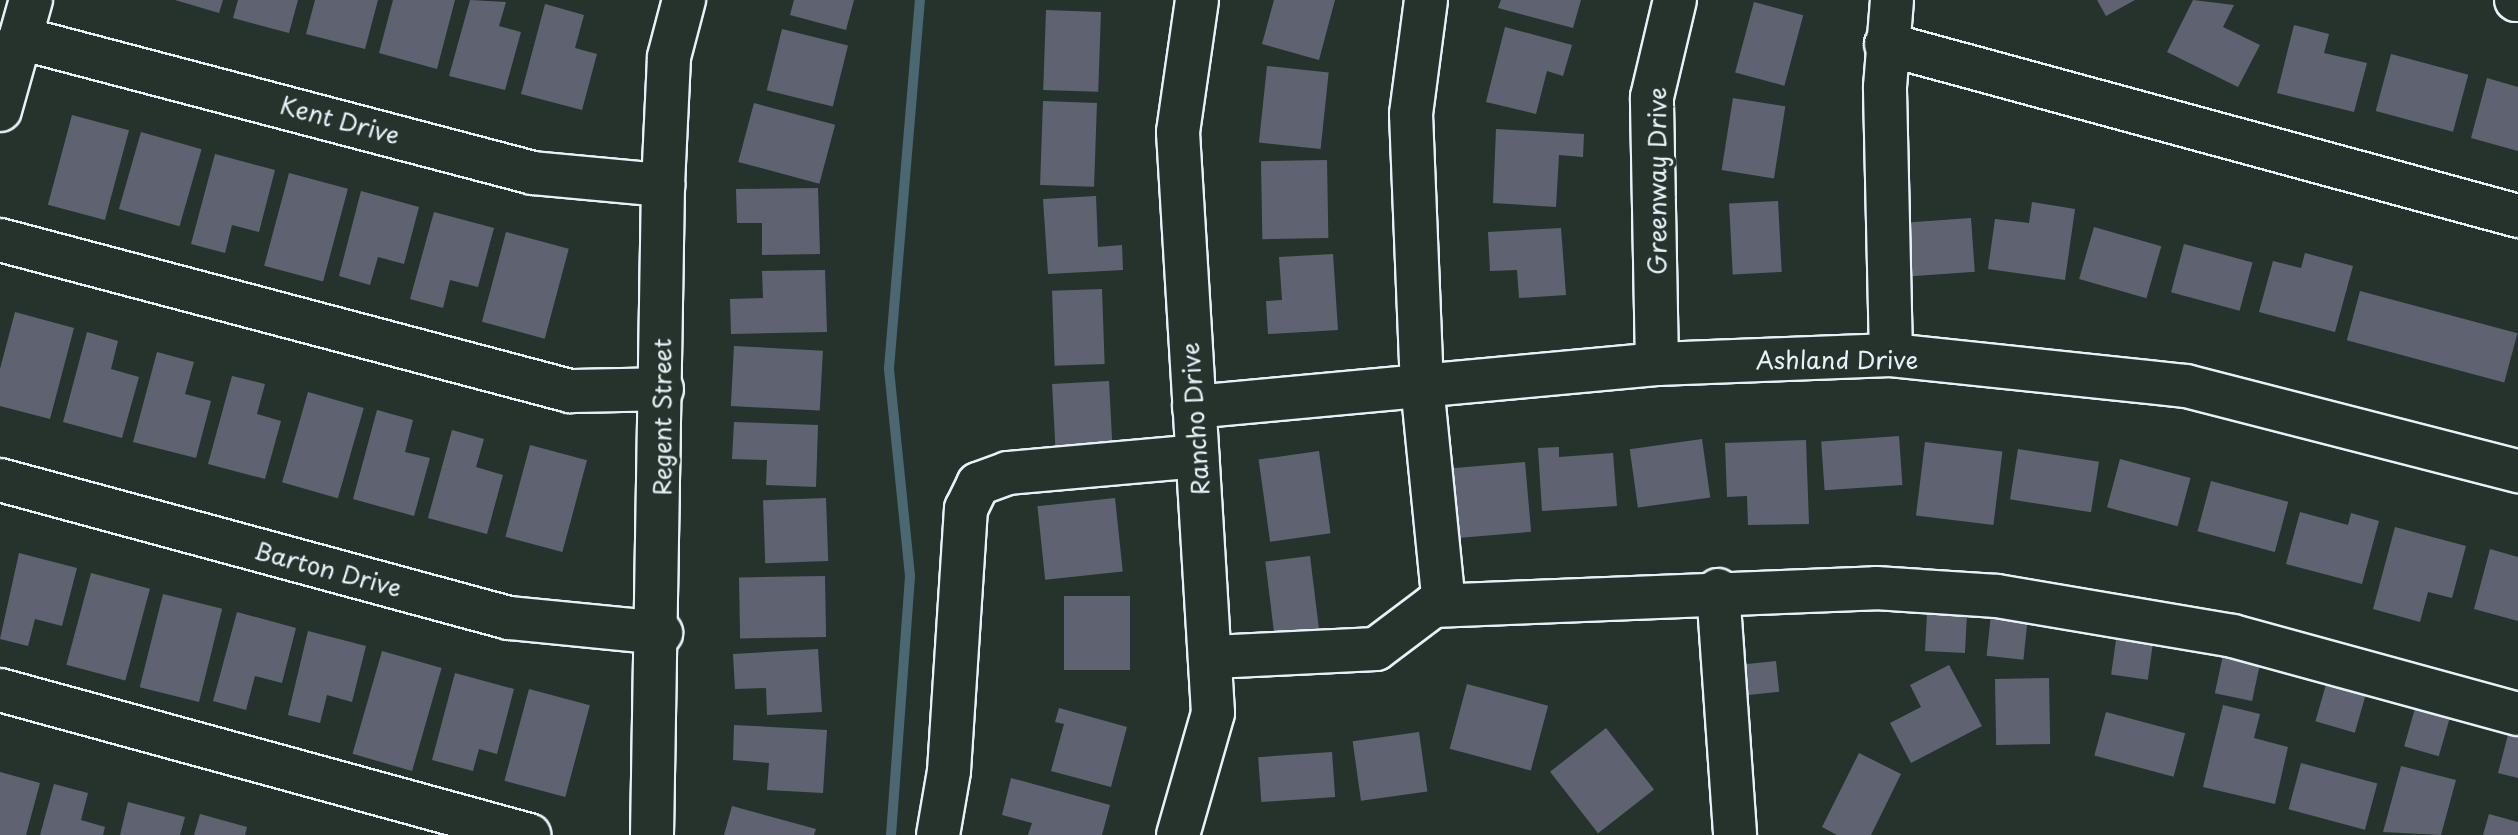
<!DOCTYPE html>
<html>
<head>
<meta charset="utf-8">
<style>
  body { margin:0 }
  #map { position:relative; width:2518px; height:835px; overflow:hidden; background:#26332d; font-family:"Playpen Sans",sans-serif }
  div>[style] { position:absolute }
  .stream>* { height:10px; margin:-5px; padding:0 5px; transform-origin:5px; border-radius:5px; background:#4b6771 }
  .building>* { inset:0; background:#5f6371; transform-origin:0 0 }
  .roads { filter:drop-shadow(2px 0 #e8f1f8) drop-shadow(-2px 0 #e8f1f8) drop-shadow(0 2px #e8f1f8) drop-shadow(0 -2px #e8f1f8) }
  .minor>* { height:42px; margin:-21px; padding:0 21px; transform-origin:21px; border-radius:21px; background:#26332d }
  span { translate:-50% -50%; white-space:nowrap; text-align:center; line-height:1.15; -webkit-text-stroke:7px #26332d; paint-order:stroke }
  .street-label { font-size:24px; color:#e8f1f8 }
</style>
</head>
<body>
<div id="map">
  <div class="stream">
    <i style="left:891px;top:835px;width:260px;rotate:-85.8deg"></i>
    <i style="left:910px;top:576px;width:209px;rotate:-95.8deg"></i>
    <i style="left:889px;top:368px;width:369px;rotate:-85.2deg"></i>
  </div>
  <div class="building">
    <i style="clip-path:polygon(175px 0,223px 0,219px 13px)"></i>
    <i style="clip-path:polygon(238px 0,298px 0,289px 33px,233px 18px)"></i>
    <i style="clip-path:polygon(315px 0,378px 0,365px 49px,306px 34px)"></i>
    <i style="clip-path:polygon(393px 0,455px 0,437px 69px,379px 53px)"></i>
    <i style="clip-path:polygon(470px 0,506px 2px,499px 26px,521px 32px,505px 90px,449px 76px)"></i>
    <i style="clip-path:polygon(794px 0,854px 0,846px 30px,790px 15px)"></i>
    <i style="clip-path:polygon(1274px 0,1335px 0,1319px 60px,1262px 44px)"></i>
    <i style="clip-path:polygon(1501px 0,1581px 0,1573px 28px,1498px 8px)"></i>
    <i style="clip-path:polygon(2097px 0,2135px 0,2106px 16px)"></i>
    <i style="clip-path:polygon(2193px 0,2234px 5px,2223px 27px,2260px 45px,2238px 87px,2167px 52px)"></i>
    <i style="left:1754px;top:2px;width:51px;height:73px;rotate:15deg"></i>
    <i style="clip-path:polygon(545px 4px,584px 15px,575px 48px,597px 54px,582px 110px,521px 94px)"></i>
    <i style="left:1046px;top:10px;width:55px;height:80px;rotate:2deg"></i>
    <i style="clip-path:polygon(2294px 25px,2329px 34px,2324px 53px,2367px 63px,2354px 112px,2277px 93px)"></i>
    <i style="clip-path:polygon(1505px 27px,1572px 45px,1563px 76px,1547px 71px,1536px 114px,1486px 102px)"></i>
    <i style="left:782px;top:29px;width:68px;height:63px;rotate:14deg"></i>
    <i style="left:2391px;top:54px;width:80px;height:59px;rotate:15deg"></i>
    <i style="left:1267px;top:66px;width:62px;height:77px;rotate:6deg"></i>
    <i style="clip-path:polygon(2487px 78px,2518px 87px,2518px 151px,2471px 138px)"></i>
    <i style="left:1733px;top:98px;width:53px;height:73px;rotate:9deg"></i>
    <i style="left:1043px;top:101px;width:54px;height:84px;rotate:2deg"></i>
    <i style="left:754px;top:103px;width:84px;height:61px;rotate:15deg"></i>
    <i style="left:72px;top:115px;width:59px;height:93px;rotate:15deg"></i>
    <i style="clip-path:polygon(1496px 129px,1584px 134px,1583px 157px,1559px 155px,1556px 207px,1493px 203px)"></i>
    <i style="left:141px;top:132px;width:63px;height:80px;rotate:16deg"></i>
    <i style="clip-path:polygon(215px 154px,275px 170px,259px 232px,232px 225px,225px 253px,191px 244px)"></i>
    <i style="left:1327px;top:160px;width:78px;height:66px;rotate:89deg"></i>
    <i style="left:289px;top:173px;width:61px;height:96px;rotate:15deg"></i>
    <i style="clip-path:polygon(818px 188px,820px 254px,762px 255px,762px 223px,737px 223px,736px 189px)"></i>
    <i style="clip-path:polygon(361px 191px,419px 207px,404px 264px,378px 257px,370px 285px,339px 276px)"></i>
    <i style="clip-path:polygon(1096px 196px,1098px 247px,1122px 245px,1123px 270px,1048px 274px,1043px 199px)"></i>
    <i style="left:1778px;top:201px;width:71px;height:49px;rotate:87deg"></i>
    <i style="clip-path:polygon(2032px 202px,2075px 209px,2065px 280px,1988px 269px,1995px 219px,2029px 223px)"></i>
    <i style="clip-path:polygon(434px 212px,494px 228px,478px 287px,450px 280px,443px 308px,410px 299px)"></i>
    <i style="left:1971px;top:218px;width:54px;height:74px;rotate:86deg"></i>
    <i style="left:2094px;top:227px;width:70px;height:54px;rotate:16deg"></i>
    <i style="clip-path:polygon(1561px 228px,1566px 295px,1519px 298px,1517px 270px,1490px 271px,1488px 232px)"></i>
    <i style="left:506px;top:232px;width:65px;height:93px;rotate:15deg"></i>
    <i style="left:2184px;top:244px;width:71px;height:50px;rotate:15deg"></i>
    <i style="clip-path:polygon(2305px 253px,2353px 266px,2335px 332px,2259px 312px,2273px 261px,2301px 268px)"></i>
    <i style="clip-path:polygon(1333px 254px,1338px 330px,1268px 334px,1266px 301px,1282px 300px,1279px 257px)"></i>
    <i style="clip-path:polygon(825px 270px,827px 332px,731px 334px,730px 299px,763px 298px,762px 271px)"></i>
    <i style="left:1102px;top:289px;width:75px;height:50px;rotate:88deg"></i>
    <i style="left:2360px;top:291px;width:163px;height:51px;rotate:15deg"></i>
    <i style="clip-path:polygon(15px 312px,74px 328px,50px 419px,0 406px,0 369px)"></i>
    <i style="clip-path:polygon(87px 332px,118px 341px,111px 369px,139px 377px,122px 438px,63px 422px)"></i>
    <i style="left:734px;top:346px;width:89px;height:60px;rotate:3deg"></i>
    <i style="clip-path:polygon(157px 352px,194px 362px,185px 394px,211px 401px,196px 458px,133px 442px)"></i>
    <i style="clip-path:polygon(232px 376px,265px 384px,257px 414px,281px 421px,265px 479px,208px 464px)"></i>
    <i style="left:1109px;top:381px;width:79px;height:57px;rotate:87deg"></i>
    <i style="left:308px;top:392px;width:58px;height:94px;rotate:16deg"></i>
    <i style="clip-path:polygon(377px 410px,413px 420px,405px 452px,430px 458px,414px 516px,353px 499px)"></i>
    <i style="clip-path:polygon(734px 422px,818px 425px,816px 487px,766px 485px,767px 460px,732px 459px)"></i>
    <i style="clip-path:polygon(452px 430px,484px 439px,476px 467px,503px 475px,487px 534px,428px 518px)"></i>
    <i style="left:1899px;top:436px;width:49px;height:78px;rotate:86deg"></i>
    <i style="left:1702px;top:439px;width:59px;height:73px;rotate:82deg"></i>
    <i style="clip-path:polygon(1806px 440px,1809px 524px,1748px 525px,1747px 496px,1727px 497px,1725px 443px)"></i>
    <i style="left:1925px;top:442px;width:78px;height:74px;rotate:7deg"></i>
    <i style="left:530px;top:445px;width:59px;height:95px;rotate:15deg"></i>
    <i style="clip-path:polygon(1559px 447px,1559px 457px,1613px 453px,1617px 506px,1542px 511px,1538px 448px)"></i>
    <i style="left:2018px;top:449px;width:82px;height:51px;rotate:9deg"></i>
    <i style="left:1319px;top:451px;width:83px;height:61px;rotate:82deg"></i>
    <i style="left:2120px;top:459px;width:73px;height:50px;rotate:15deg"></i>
    <i style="left:1525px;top:462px;width:70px;height:76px;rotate:85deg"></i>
    <i style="left:2211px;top:481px;width:80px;height:52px;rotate:15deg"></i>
    <i style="left:826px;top:498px;width:63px;height:63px;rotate:88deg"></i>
    <i style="left:1115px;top:498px;width:74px;height:78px;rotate:84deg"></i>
    <i style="clip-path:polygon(2300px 512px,2348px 525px,2351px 513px,2379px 521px,2362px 584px,2286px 564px)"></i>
    <i style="clip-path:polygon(2395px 527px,2466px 546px,2452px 598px,2428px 592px,2420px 622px,2373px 609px)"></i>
    <i style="clip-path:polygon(2490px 549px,2518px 557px,2518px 621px,2474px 609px)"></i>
    <i style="clip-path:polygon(19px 553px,77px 568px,62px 626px,35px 619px,28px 646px,0 639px)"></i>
    <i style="left:1310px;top:556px;width:73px;height:45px;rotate:83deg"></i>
    <i style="left:91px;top:573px;width:61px;height:95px;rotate:15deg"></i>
    <i style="left:825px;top:576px;width:61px;height:86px;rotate:89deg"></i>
    <i style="left:163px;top:594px;width:61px;height:96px;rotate:14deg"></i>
    <i style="left:1064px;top:596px;width:66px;height:74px"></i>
    <i style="clip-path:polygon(237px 612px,296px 628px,282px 683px,255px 676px,246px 710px,213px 701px)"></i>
    <i style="left:1927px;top:613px;width:40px;height:38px;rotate:3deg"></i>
    <i style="left:1991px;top:614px;width:37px;height:42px;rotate:6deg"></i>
    <i style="clip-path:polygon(308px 631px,366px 646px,352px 702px,327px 695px,320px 723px,288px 715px)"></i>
    <i style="left:2117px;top:633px;width:37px;height:42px;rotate:8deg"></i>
    <i style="clip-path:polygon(818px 649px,822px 712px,767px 715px,766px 688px,735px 689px,733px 654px)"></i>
    <i style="left:382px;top:651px;width:62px;height:107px;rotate:16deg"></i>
    <i style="left:2223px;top:655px;width:38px;height:39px;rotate:12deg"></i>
    <i style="left:1776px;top:661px;width:31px;height:36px;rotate:84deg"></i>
    <i style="clip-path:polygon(1949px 665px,1982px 726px,1911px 763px,1890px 723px,1921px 707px,1910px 685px)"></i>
    <i style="clip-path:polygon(455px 673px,514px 689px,497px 754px,479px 749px,473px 771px,432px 760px)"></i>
    <i style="left:2049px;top:678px;width:66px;height:54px;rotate:89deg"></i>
    <i style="left:2327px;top:681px;width:41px;height:42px;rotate:16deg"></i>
    <i style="left:1467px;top:684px;width:84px;height:67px;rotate:15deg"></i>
    <i style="left:529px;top:689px;width:63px;height:95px;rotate:15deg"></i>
    <i style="clip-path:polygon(2223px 705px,2260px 714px,2254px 738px,2288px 747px,2275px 804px,2203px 787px)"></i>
    <i style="left:2416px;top:705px;width:36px;height:43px;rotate:16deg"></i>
    <i style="clip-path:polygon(1059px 708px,1127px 727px,1111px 787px,1051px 771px,1064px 724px,1055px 722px)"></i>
    <i style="left:2106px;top:712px;width:82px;height:45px;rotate:15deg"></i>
    <i style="clip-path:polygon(734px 725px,827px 730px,823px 793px,767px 790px,769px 763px,733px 760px)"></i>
    <i style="left:1606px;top:728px;width:78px;height:71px;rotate:52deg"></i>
    <i style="clip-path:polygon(2509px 731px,2518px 734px,2518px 778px,2498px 773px)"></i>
    <i style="left:1419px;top:732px;width:60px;height:67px;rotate:82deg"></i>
    <i style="left:1332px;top:752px;width:45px;height:74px;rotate:86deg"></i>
    <i style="clip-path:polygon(1859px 753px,1901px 774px,1871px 835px,1837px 835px,1822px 827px)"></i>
    <i style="left:2301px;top:763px;width:79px;height:48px;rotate:15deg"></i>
    <i style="clip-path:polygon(2401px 766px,2456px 780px,2441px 835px,2383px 832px)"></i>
    <i style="clip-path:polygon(0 772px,40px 783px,26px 835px,0 835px)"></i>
    <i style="clip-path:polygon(1011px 778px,1110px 805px,1102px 835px,1028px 835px,1032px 823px,1002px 815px)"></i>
    <i style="clip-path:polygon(54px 784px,88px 793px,81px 820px,105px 827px,103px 835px,40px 835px)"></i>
    <i style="clip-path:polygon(128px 802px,185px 817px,180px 835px,120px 835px)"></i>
    <i style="clip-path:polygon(732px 806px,816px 829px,814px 835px,724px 835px)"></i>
    <i style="clip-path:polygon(200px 814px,247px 827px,245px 835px,194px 835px)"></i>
    <i style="clip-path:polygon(2489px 814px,2518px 822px,2518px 835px,2483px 835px)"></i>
  </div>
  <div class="roads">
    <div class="minor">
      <i style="left:1426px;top:0;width:115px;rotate:97.5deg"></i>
      <i style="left:1411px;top:114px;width:271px;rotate:87.7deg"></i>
      <i style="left:1422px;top:385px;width:221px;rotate:84.3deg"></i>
      <i style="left:2516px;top:0;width:2px"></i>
      <i style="left:20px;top:38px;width:530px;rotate:14.74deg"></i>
      <i style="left:533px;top:173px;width:131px;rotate:5.3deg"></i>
      <i style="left:1886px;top:44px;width:655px;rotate:15.22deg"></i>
      <i style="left:0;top:110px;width:114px;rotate:-74.3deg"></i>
      <i style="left:0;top:240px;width:590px;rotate:14.84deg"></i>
      <i style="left:570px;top:391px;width:92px;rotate:-1.2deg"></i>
      <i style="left:1891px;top:355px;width:268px;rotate:-91.3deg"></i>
      <i style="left:1885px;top:87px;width:87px;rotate:-85.4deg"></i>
      <i style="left:1657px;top:364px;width:267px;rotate:-91.1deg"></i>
      <i style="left:1652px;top:97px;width:100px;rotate:-76.7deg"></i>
      <i style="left:1194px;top:407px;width:465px;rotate:-5.3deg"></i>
      <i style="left:1657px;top:364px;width:234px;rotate:-2.2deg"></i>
      <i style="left:1891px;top:355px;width:297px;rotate:6deg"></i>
      <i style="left:2186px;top:386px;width:343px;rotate:14.4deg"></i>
      <i style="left:0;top:480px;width:527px;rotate:15.17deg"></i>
      <i style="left:509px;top:618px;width:153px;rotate:5.6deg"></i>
      <i style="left:1718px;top:590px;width:246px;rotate:86deg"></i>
      <i style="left:1213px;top:657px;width:163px;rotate:-2.8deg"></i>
      <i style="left:1376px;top:649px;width:71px;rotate:-37deg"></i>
      <i style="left:1433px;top:606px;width:443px;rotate:-2.3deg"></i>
      <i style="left:1876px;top:588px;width:121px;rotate:3.8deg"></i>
      <i style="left:1997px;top:596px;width:239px;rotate:9.6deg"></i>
      <i style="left:2233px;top:636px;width:295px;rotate:15.3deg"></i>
      <i style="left:0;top:690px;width:549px;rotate:15.33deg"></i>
      <i style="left:652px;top:835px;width:650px;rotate:-89.03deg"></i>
      <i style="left:663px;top:185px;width:128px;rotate:-87.3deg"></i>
      <i style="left:669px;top:57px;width:59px;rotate:-75.3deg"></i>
      <i style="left:938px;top:835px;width:65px;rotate:-80.2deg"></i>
      <i style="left:949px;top:771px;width:263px;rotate:-86.3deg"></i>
      <i style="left:966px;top:509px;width:28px;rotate:-64deg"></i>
      <i style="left:978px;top:484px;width:32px;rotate:-20deg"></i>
      <i style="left:1008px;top:473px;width:190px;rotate:-5.1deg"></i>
      <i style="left:1178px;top:835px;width:127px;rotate:-74deg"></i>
      <i style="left:1213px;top:713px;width:582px;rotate:-93.45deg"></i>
      <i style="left:1178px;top:132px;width:133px;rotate:-81.8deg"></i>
    </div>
  </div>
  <div class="street-label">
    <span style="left:340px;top:120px;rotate:15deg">Kent Drive</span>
    <span style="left:1657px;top:181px;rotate:-90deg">Greenway Drive</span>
    <span style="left:1837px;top:360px">Ashland Drive</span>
    <span style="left:662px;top:417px;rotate:-90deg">Regent Street</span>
    <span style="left:1195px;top:419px;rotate:-94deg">Rancho Drive</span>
    <span style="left:328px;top:569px;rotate:15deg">Barton Drive</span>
  </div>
</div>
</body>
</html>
